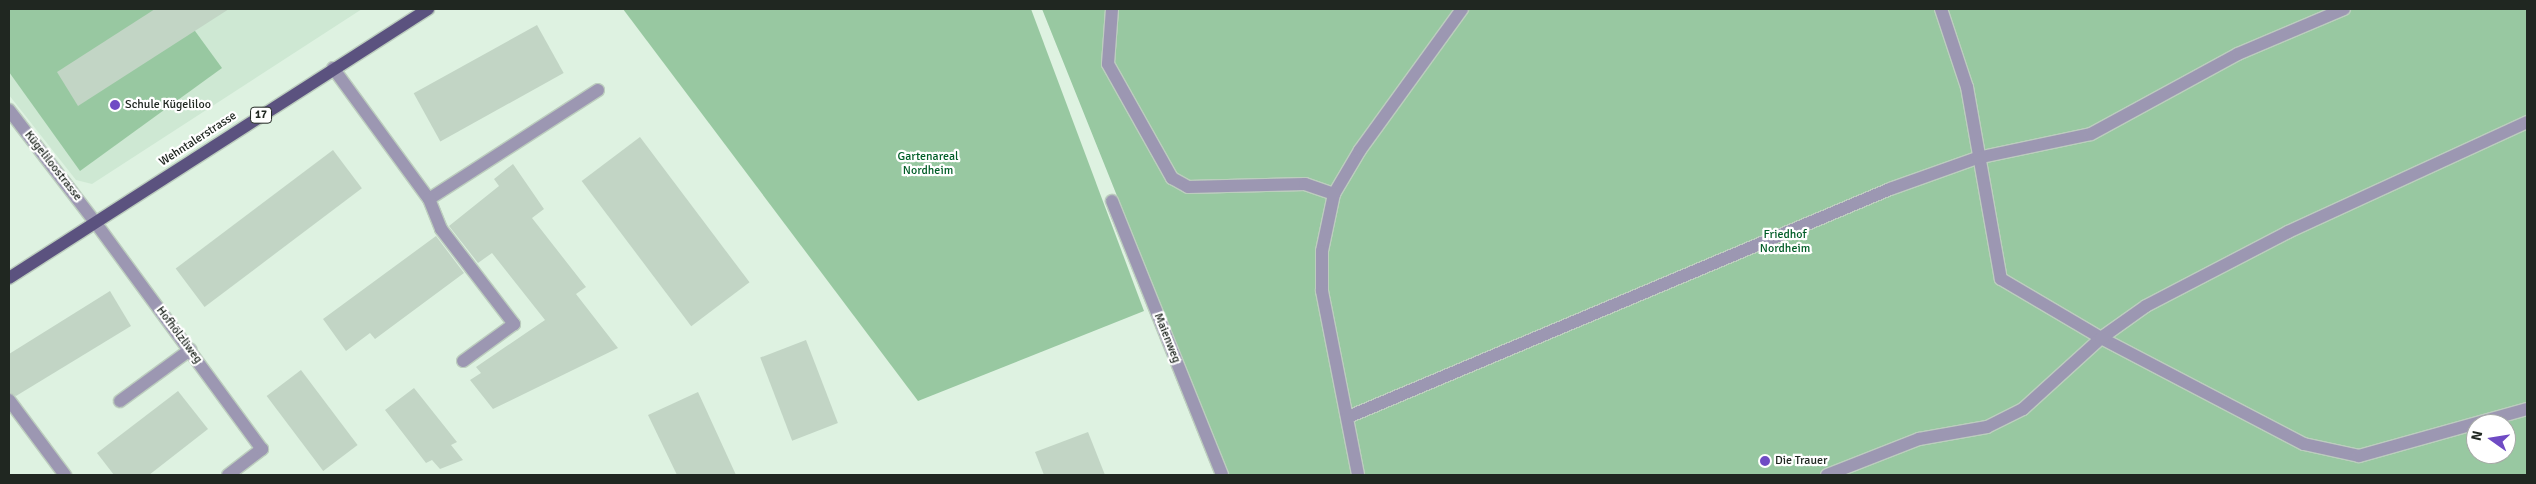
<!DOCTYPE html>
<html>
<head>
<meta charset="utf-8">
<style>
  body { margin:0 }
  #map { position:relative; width:2536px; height:484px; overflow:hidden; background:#def2e1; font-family:Signika,sans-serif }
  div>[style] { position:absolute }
  .built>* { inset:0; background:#cee8d3 }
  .green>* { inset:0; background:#98c8a1 }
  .building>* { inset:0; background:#c2d5c5; transform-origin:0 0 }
  .roads { filter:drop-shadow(1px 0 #bccdbe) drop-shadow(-1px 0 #bccdbe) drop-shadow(0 1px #bccdbe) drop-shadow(0 -1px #bccdbe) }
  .service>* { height:12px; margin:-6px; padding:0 6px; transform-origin:6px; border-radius:6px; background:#9c97b2 }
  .minor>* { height:12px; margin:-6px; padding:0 6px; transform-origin:6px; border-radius:6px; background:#9c97b2 }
  .primary>* { height:12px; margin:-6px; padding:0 6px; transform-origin:6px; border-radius:6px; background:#5b527f }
  .dots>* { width:14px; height:14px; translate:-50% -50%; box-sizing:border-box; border:2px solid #fff; border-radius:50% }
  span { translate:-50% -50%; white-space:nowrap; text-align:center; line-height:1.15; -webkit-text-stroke:4.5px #fff; paint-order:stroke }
  .shield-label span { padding:1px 4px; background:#fff; border:1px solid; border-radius:4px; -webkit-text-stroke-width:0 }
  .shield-label { font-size:11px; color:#202721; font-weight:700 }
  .poi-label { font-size:12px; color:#202721 }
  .left { translate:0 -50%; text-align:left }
  .street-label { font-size:12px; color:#202721 }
  .park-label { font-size:12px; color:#005d27 }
  .frame { position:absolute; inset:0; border:10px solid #202721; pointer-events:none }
  .north { position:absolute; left:2466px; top:414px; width:50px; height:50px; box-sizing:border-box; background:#fff; border:1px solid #a6a9a6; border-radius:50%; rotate:283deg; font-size:14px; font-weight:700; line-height:20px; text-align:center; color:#202721 }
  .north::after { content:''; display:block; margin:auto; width:18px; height:22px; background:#6f4bc4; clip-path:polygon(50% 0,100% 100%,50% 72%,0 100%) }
</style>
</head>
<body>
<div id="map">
  <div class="built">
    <i style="clip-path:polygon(9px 9px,362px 9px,92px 184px,76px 180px,9px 95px)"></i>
  </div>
  <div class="green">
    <i style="clip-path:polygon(9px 9px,179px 9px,222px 68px,80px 171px,9px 72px)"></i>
    <i style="clip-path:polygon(623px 9px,1031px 9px,1144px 311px,918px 401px)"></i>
    <i style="clip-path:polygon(evenodd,1042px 9px,2527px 9px,2527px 475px,1229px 475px,1042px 9px,2476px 424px,2506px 424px,2506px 454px,2476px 454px,2476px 424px)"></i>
  </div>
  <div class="building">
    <i style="clip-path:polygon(155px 9px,229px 9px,78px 106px,57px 72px)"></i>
    <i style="left:537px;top:25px;width:55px;height:141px;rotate:61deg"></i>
    <i style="left:640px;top:137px;width:182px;height:73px;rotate:53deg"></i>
    <i style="left:333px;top:150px;width:48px;height:197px;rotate:53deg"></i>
    <i style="clip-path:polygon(513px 164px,544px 209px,532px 218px,586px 287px,576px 294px,618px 348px,493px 409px,470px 380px,481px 373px,476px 367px,545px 320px,492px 253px,478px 263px,449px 226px,499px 186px,494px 179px)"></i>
    <i style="clip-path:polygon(436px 236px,464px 273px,375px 339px,370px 333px,346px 351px,323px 319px)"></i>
    <i style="clip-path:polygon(110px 291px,131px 326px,16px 396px,9px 392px,9px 354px)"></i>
    <i style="left:806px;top:340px;width:89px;height:49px;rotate:69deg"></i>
    <i style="left:301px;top:370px;width:94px;height:43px;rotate:53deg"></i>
    <i style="clip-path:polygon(414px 388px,457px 442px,451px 445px,463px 460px,440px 469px,432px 460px,426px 463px,385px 410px)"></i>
    <i style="clip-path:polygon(178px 391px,208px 429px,149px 475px,114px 475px,97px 453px)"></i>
    <i style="clip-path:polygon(698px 392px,736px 475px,677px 475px,648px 415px)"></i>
    <i style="clip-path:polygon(1088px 432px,1105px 475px,1044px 475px,1035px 452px)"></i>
  </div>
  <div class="roads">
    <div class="service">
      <i style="left:1112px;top:9px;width:55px;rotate:94.2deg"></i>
      <i style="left:1108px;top:64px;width:131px;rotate:60.7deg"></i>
      <i style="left:1172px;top:178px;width:18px;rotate:29deg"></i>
      <i style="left:1188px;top:187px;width:117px;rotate:-1.5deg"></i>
      <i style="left:1305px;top:184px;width:31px;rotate:19deg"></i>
      <i style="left:1334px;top:194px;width:51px;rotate:-59.4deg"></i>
      <i style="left:1360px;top:150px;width:174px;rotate:-54.1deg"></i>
      <i style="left:1941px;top:9px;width:82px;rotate:71.6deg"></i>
      <i style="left:1967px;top:87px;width:195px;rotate:80deg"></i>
      <i style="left:2001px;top:279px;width:116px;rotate:30.5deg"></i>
      <i style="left:2101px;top:338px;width:229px;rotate:27.6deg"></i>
      <i style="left:2304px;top:444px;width:56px;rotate:12.3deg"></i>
      <i style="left:2359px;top:456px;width:174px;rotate:-15.6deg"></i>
      <i style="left:333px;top:68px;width:162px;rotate:53.8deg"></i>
      <i style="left:429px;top:199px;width:201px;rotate:-32.8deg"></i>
      <i style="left:9px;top:110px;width:141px;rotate:52.5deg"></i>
      <i style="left:1334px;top:194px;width:58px;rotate:101.9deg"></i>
      <i style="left:1322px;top:251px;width:40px;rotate:90deg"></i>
      <i style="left:1322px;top:291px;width:187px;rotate:78.9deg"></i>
      <i style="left:429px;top:199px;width:32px;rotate:68deg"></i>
      <i style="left:441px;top:229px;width:120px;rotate:52.5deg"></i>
      <i style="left:514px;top:324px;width:63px;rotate:144deg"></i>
      <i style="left:9px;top:400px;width:94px;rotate:53.3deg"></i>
      <i style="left:120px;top:401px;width:87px;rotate:-36.1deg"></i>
      <i style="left:1348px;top:417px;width:588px;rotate:-22.81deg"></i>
      <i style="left:1890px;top:189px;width:92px;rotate:-19.6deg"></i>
      <i style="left:1977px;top:158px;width:116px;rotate:-11.9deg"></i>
      <i style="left:2091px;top:134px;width:167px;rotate:-28.6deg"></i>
      <i style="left:2238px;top:54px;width:115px;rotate:-23deg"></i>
      <i style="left:228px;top:475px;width:43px;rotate:-37.4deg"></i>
      <i style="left:1827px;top:475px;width:99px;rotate:-21.4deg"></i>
      <i style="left:1919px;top:439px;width:69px;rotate:-10deg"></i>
      <i style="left:1987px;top:427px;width:40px;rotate:-26.6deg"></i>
      <i style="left:2023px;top:409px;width:105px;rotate:-42.3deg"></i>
      <i style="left:2101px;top:338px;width:55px;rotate:-35.4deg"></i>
      <i style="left:2146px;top:306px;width:160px;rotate:-27.5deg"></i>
      <i style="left:2288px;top:232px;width:263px;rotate:-24.7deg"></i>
    </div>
    <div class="minor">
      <i style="left:1112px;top:201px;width:295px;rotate:68.1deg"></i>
      <i style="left:95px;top:222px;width:282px;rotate:53.7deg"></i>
    </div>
    <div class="primary">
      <i style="left:9px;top:278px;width:498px;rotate:-32.7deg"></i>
    </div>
  </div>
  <div class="dots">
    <i style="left:115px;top:105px;background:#6f4bc4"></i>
    <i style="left:1765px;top:461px;background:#6f4bc4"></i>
  </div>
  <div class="shield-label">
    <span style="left:261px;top:115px">17</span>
  </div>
  <div class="poi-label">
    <span class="left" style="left:125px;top:105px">Schule Kügeliloo</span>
    <span class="left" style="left:1775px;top:461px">Die Trauer</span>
  </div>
  <div class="street-label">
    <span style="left:198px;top:139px;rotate:-33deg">Wehntalerstrasse</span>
    <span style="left:53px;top:166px;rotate:52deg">Kügeliloostrasse</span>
    <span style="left:179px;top:335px;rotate:53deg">Hofhölzliweg</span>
    <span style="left:1167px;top:338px;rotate:68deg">Maienweg</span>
  </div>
  <div class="park-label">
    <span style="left:928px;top:164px">Gartenareal<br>Nordheim</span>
    <span style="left:1785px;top:242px">Friedhof<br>Nordheim</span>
  </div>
  <div class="frame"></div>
  <div class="north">N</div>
</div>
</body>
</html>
